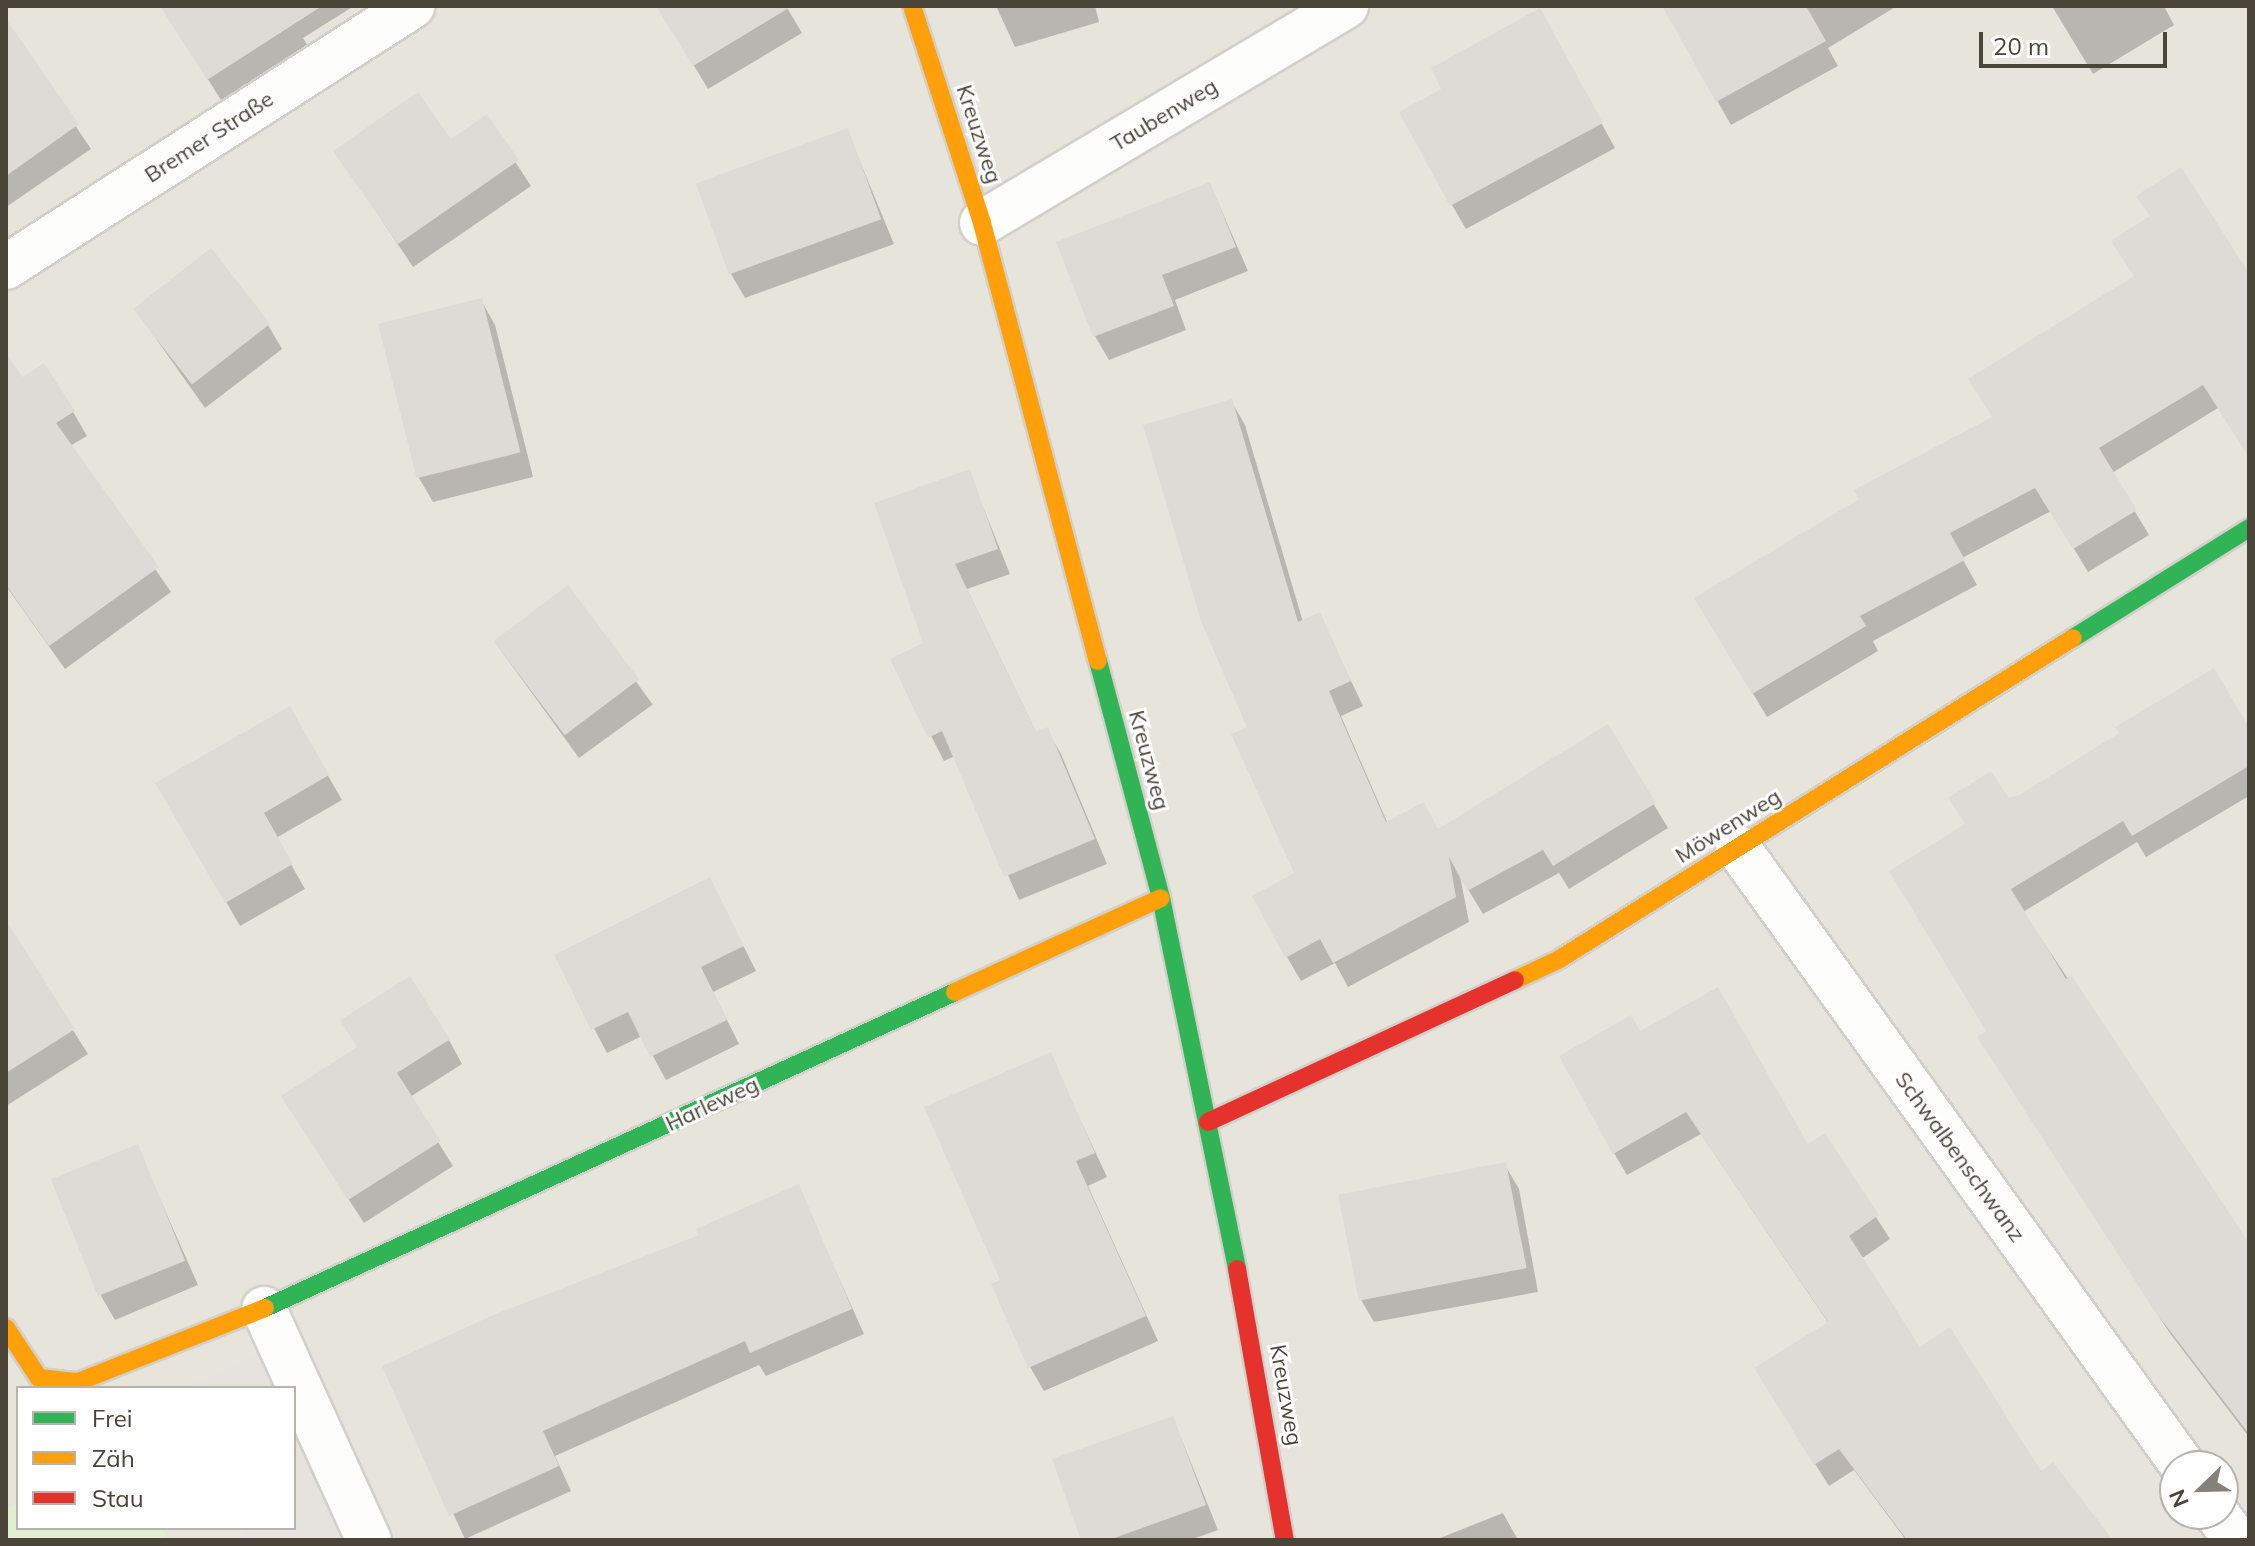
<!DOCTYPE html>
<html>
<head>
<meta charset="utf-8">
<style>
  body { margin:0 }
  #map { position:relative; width:2255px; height:1546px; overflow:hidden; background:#f4f2ee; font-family:Mulish,sans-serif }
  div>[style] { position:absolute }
  .residential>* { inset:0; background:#e7e4dc }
  .green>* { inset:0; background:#e1eecf }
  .parking>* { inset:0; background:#e6e3df }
  .shadow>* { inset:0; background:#0003; transform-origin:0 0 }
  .building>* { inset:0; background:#dedbd6; transform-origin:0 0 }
  .roads { filter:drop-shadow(2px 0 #d2d0cb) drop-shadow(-2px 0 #d2d0cb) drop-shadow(0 2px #d2d0cb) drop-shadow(0 -2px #d2d0cb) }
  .street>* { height:44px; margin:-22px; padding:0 22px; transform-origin:22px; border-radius:22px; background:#fdfdfc }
  .fast>* { height:18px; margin:-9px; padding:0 9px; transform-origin:9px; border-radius:9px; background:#30b455 }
  .slow>* { height:18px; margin:-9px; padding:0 9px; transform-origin:9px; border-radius:9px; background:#ff9f0a }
  .jam>* { height:18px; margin:-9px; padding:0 9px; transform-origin:9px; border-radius:9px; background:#e5322d }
  span { translate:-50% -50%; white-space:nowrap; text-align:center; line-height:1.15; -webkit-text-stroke:6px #fff; paint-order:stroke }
  .street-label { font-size:22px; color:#4b4439 }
  .frame { position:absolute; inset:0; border:8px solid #4b4439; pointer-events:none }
  .legend { position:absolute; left:16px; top:1386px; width:280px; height:144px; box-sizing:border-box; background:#fff; border:2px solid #b7b4b0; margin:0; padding:10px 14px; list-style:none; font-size:24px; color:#4b4439 }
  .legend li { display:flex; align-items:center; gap:16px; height:40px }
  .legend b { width:40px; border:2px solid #b7b4b0 }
  .north { position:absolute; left:2159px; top:1450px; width:80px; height:80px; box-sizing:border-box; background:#fff; border:2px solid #b7b4b0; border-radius:50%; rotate:247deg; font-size:22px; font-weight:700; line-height:32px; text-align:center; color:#4b4439 }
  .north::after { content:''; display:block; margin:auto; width:28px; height:36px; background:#868178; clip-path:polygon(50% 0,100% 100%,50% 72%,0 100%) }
  .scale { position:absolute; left:1979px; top:32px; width:188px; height:36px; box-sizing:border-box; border:4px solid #4b4439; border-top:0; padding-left:10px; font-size:24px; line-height:28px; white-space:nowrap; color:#4b4439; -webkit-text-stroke:6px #fff; paint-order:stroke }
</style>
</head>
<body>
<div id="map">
  <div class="residential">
    <i style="clip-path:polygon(evenodd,6px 6px,2249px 6px,2249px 1540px,6px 1540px,6px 6px,18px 1388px,294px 1388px,294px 1528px,18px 1528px,18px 1388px,6px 6px,2175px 1466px,2223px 1466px,2223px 1514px,2175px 1514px,2175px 1466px)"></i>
  </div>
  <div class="green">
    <i style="clip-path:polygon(18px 1503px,18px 1528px,162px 1528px,168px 1540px,6px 1540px,6px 1509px)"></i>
  </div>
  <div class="parking">
    <i style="clip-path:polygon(264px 1352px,280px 1388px,183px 1388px)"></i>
    <i style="clip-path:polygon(294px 1420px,347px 1540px,248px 1540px,242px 1528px,294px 1528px)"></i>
  </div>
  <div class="shadow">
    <i style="clip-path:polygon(161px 6px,354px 6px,303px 38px,309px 48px,223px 103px)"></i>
    <i style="clip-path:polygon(658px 6px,786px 6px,802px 33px,708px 89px)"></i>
    <i style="clip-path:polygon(996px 6px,1095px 6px,1099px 22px,1015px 47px)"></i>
    <i style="clip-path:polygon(1664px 6px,1897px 6px,1828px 48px,1838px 66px,1731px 125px)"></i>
    <i style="clip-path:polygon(2052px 6px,2164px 6px,2174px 25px,2093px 74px)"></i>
    <i style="clip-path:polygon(6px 23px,91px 149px,6px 207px)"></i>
    <i style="clip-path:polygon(1553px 35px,1615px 148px,1466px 229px,1452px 205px,1444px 89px)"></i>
    <i style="clip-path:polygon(486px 117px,531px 186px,413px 267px,336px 152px,450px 142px)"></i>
    <i style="clip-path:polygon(847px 130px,894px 244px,745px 298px,731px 274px)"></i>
    <i style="clip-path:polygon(1210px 184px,1248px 271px,1175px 300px,1186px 330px,1109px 360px,1095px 336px)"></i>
    <i style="clip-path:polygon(2249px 277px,2249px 456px,2218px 408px,2112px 473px,2149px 535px,2088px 572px,2051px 511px,1962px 558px,1977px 585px,1873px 641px,1878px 651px,1767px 717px,1711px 623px)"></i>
    <i style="clip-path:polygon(481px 300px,495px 325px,533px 477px,433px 502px,419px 478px)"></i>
    <i style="clip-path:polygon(135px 309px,268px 325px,282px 349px,205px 408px)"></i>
    <i style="clip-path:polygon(6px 390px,73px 412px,87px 436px,70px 446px,171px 592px,65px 669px,6px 586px)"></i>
    <i style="clip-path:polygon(1231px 401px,1245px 425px,1303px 622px,1319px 614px,1363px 706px,1341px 716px,1388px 824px,1438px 831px,1607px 727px,1668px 828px,1569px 889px,1559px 873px,1483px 914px,1460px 876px,1469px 922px,1348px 987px,1335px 963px,1301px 981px,1287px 957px,1296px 874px,1250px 728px)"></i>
    <i style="clip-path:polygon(969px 472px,1010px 574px,967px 589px,1037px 734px,1047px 730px,1061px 754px,1107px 864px,1019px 900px,955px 756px,944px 761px,892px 660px,925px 644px)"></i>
    <i style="left:568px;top:588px;width:144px;height:91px;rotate:54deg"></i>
    <i style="clip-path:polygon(289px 708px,342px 800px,276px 838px,305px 889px,240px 926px,158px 784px)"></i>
    <i style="clip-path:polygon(2249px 731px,2249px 796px,2146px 857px,2137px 842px,2023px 912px,2249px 1247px,2249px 1437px,2169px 1332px,1993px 1060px,1988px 1032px,2007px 799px)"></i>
    <i style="clip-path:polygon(710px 880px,756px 971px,713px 992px,739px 1044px,666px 1080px,642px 1036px,607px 1053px,556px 956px)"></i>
    <i style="clip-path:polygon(10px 930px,88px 1054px,6px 1106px,6px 932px)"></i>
    <i style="clip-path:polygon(1640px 1034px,1808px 1147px,1824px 1136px,1890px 1239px,1861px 1259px,1919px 1349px,2110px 1540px,1906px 1540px,1854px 1470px,1829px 1486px,1770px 1392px,1829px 1324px,1701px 1134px,1627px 1175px,1614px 1153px)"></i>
    <i style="clip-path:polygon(449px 1040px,462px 1064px,410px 1097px,453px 1166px,364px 1223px,298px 1121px)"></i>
    <i style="clip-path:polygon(1050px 1055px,1107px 1177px,1088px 1186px,1158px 1341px,1044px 1391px,1030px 1367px,1002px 1281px)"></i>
    <i style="clip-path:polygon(137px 1147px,198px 1285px,115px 1320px,101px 1296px)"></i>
    <i style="clip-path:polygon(1505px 1165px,1519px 1189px,1538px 1292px,1374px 1322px,1360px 1298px)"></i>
    <i style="clip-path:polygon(798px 1187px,864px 1334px,766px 1376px,759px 1365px,555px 1456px,571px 1491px,465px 1539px,385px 1367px,701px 1236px)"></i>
    <i style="clip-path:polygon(1173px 1418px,1218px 1530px,1190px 1540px,1083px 1540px)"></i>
    <i style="clip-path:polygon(1503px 1513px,1518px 1540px,1435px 1540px)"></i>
  </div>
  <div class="building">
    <i style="clip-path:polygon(160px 6px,322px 6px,207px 80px)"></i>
    <i style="clip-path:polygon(656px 6px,792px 6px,693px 66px)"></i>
    <i style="clip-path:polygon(1662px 6px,1806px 6px,1826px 41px,1716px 102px)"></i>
    <i style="clip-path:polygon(1540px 8px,1603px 123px,1450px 206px,1399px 112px,1441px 89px,1431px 68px)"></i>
    <i style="clip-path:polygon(6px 19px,79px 124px,6px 176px)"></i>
    <i style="clip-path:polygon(418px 92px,451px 139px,487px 114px,519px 160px,398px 244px,333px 151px)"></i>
    <i style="left:848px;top:128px;width:97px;height:162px;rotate:70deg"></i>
    <i style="clip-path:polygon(2181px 167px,2249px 273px,2249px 457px,2203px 385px,2099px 448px,2137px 510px,2073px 549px,2035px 488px,1950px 533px,1965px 560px,1860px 616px,1866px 626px,1752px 694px,1694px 598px,1859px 499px,1854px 490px,1992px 417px,1968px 379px,2134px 276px,2111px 241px,2150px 216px,2136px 196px)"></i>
    <i style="clip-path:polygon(1210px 182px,1236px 247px,1162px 275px,1174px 306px,1093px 337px,1056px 242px)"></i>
    <i style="left:211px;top:248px;width:96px;height:99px;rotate:52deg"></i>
    <i style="left:482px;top:298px;width:159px;height:107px;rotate:76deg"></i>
    <i style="clip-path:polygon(6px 353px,23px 377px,44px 363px,75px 411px,56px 423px,159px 567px,49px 646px,6px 585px)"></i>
    <i style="clip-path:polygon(1232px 399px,1298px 622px,1320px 612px,1351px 681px,1329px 691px,1386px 822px,1424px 802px,1438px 829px,1608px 724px,1656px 803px,1553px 866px,1543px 850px,1467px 891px,1449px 857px,1456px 897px,1333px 963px,1320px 939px,1285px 958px,1252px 896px,1294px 873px,1231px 734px,1247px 727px,1202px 624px,1143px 425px)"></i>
    <i style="clip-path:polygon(970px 469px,998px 549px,955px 564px,1036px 732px,1048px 727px,1095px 839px,1004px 877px,942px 731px,928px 738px,890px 659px,923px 643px,874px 503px)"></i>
    <i style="left:568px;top:585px;width:118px;height:93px;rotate:53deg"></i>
    <i style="clip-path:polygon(2214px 668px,2249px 727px,2249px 766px,2132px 836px,2123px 821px,2011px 889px,2066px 979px,2071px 975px,2249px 1243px,2249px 1434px,2154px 1310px,1977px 1037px,1986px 1031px,1889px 871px,1965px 824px,1948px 798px,1991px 771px,2008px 797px,2018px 796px,2119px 733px,2115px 727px)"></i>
    <i style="clip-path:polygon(290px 706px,329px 775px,264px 813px,293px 864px,225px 903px,155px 783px)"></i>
    <i style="clip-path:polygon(710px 877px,744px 946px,701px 967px,727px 1020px,650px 1057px,628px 1012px,591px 1030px,554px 955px)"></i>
    <i style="clip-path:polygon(6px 920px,75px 1029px,6px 1073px)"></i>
    <i style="clip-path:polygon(410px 976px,450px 1039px,397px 1073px,441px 1141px,348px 1200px,281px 1096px,357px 1047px,340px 1020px)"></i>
    <i style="clip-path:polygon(1718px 987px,1808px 1144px,1825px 1133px,1879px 1215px,1849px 1236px,1920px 1347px,1950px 1327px,2041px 1471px,2053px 1462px,2113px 1540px,1907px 1540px,1839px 1449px,1814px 1465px,1754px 1368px,1828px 1322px,1686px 1112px,1613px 1154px,1559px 1056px,1631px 1015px,1640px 1031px)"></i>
    <i style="clip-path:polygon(1051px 1052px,1095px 1153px,1076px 1161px,1146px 1316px,1028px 1368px,991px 1284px,1000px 1280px,924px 1107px)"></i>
    <i style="left:138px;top:1144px;width:126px;height:94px;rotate:68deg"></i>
    <i style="left:1506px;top:1162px;width:108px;height:171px;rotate:79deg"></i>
    <i style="clip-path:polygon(799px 1184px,852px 1309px,750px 1353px,745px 1341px,543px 1431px,559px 1466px,449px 1516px,382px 1366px,491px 1316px,699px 1235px,696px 1229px)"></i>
    <i style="clip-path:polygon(1173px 1416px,1206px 1505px,1109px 1540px,1081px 1540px,1052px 1459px)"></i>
  </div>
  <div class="roads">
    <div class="street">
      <i style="left:982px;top:223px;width:424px;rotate:-30.8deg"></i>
      <i style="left:6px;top:267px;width:483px;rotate:-32.7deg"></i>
      <i style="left:1738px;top:848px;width:762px;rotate:54.24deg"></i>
      <i style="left:264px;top:1309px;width:254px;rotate:65.6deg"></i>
      <i style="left:2217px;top:1514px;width:32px;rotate:54deg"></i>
    </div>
    <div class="fast">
      <i style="left:2073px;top:638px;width:208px;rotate:-32deg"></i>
      <i style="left:1098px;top:661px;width:245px;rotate:75.1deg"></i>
      <i style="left:1161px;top:898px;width:379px;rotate:78.4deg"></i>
      <i style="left:265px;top:1308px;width:759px;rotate:-24.61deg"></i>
    </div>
    <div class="slow">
      <i style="left:912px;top:6px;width:228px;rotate:72.1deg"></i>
      <i style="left:982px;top:223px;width:453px;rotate:75.2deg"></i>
      <i style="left:1515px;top:980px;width:47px;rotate:-24.9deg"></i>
      <i style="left:1558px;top:960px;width:607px;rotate:-32.02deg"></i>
      <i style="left:955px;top:992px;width:226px;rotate:-24.5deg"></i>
      <i style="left:6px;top:1328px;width:60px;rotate:56.6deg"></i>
      <i style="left:39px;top:1378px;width:39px;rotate:6deg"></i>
      <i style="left:78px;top:1382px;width:201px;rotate:-21.6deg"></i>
    </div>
    <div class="jam">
      <i style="left:1208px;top:1122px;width:338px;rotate:-24.8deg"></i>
      <i style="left:1237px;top:1269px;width:275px;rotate:80deg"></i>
    </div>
  </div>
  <div class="street-label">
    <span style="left:1164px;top:115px;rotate:-31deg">Taubenweg</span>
    <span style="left:979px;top:134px;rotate:72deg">Kreuzweg</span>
    <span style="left:209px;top:137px;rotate:-33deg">Bremer Straße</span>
    <span style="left:1149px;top:760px;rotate:75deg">Kreuzweg</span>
    <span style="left:1728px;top:826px;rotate:-32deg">Möwenweg</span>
    <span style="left:712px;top:1104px;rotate:-25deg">Harleweg</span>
    <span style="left:1960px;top:1157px;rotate:54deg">Schwalbenschwanz</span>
    <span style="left:1286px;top:1395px;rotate:80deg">Kreuzweg</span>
  </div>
  <div class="frame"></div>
  <ul class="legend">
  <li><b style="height:10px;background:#30b455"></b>Frei</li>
  <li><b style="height:10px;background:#ff9f0a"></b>Zäh</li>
  <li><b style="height:10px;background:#e5322d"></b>Stau</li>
  </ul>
  <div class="north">N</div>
  <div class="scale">20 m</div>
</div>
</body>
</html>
